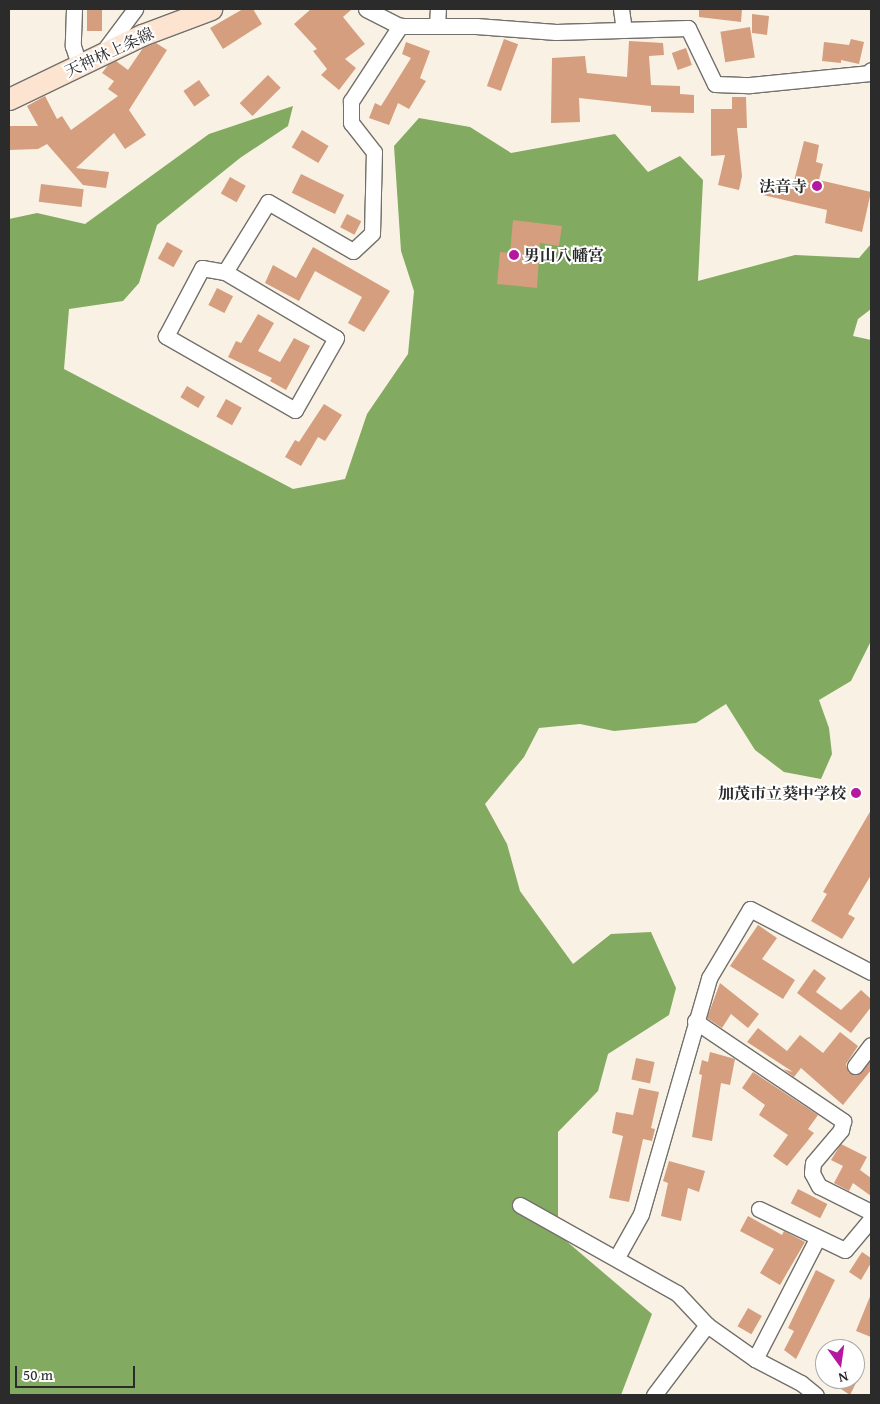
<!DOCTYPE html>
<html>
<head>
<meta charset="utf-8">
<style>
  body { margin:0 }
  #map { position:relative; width:880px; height:1404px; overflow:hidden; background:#f9f1e3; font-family:"Gentium Book Plus","Noto Serif JP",serif }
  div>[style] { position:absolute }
  .forest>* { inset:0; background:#82aa60 }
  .building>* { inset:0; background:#d49e7f; transform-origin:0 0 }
  .roads { filter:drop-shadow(1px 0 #73706b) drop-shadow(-1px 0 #73706b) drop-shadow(0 1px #73706b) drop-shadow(0 -1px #73706b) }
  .street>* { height:15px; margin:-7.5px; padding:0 7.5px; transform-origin:7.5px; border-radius:7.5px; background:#fff }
  .secondary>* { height:21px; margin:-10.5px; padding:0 10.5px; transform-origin:10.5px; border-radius:10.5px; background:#fde4d1 }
  .dots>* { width:14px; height:14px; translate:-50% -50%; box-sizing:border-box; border:2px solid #fff; border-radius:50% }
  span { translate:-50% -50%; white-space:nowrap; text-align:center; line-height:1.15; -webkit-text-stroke:4px #fff; paint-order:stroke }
  .street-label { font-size:16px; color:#2b2b2b }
  .poi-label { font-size:16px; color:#2b2b2b; font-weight:700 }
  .right { translate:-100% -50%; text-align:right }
  .left { translate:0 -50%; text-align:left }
  .frame { position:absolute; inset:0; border:10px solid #2b2b2b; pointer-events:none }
  .north { position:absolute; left:815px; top:1339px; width:50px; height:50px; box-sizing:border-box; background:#fff; border:1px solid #aaa; border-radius:50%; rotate:166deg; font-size:14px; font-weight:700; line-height:20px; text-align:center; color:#2b2b2b }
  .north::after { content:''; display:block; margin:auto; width:18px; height:22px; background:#b5179e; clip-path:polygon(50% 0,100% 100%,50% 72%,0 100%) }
  .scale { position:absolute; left:15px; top:1366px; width:120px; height:22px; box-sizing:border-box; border:2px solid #2b2b2b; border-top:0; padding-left:6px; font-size:15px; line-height:18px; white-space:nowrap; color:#2b2b2b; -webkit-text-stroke:4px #fff; paint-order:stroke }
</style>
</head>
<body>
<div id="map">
  <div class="forest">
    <i style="clip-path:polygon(293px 106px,288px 126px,240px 158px,157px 225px,139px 283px,123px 301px,69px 309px,64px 369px,293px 489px,345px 479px,367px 414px,408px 354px,414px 291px,401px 251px,394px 146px,419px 118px,470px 127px,511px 153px,615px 134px,648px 172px,680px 156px,703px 180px,698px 281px,795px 255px,859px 258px,871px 244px,871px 309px,858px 319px,853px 336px,871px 340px,871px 641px,851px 681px,819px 700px,829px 728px,832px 754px,821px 779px,784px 772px,755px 750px,726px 704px,696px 723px,614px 731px,580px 724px,539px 728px,524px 757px,485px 804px,507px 844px,520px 891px,573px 964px,611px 934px,651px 932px,676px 988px,669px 1015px,608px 1054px,598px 1091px,558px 1132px,558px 1234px,652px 1314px,621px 1395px,9px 1395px,9px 219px,37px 213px,85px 224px,209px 134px)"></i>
  </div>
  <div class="building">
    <i style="left:87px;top:9px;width:15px;height:22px"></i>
    <i style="clip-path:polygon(243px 9px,253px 9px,262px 24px,223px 49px,210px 28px)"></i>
    <i style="clip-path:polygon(311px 9px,352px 9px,343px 17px,365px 44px,345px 59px,356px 68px,339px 90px,321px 75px,327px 69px,313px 51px,317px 49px,294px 24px)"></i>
    <i style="clip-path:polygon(699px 9px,742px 9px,741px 22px,699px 17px)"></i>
    <i style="clip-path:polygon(752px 14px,769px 16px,767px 35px,752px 33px)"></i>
    <i style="left:750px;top:27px;width:31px;height:30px;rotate:81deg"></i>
    <i style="left:504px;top:39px;width:15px;height:50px;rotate:20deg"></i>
    <i style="clip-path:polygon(851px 39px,864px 42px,859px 64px,841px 60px,841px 63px,822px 61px,824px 42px,849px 45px)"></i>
    <i style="clip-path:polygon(629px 41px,663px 43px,664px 55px,649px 56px,651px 85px,680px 86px,680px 94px,694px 95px,694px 113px,651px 112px,651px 106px,579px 98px,580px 122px,551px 123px,552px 58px,585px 56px,587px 73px,627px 77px)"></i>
    <i style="clip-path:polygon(406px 42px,430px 51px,420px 78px,426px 81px,409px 109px,398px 103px,389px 125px,369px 118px,375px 103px,381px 106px,411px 58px,402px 54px)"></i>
    <i style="clip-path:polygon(156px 43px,167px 50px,129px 110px,146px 135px,125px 149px,114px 133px,76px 168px,109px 172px,106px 188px,83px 185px,47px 144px,38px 149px,9px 150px,9px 126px,38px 126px,27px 106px,45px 96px,57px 119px,62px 116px,71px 130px,118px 96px,108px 89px,114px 81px,102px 73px,108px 65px,116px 61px,128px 70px,143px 48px)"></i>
    <i style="left:686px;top:48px;width:18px;height:15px;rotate:71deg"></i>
    <i style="left:268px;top:75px;width:18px;height:40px;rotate:45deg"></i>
    <i style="left:199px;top:80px;width:19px;height:19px;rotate:55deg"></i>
    <i style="clip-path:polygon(732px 97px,746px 97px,747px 128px,737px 128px,742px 176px,739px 190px,718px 185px,725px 155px,711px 156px,711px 109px,732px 109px)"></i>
    <i style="left:302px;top:130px;width:31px;height:20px;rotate:31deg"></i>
    <i style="clip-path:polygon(804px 141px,819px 145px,816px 162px,823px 164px,819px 180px,871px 192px,862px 232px,825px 223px,827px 210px,763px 195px,766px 182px,792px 189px)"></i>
    <i style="left:301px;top:174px;width:48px;height:21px;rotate:26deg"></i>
    <i style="left:230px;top:177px;width:18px;height:19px;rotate:29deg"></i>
    <i style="left:41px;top:184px;width:43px;height:18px;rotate:7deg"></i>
    <i style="left:347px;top:214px;width:16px;height:15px;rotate:27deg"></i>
    <i style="clip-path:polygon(513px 220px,562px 226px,559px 246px,540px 243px,537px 288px,497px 284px,500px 252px,510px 253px)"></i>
    <i style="left:167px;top:242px;width:18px;height:19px;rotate:29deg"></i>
    <i style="clip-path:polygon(313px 247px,390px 291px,364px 332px,348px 323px,362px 297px,315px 271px,299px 301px,265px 283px,273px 265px,296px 278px)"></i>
    <i style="left:217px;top:288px;width:18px;height:19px;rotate:27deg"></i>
    <i style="clip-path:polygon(258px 314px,274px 323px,258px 351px,280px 362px,294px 338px,310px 346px,286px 390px,270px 381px,272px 378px,228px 357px,236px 341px,241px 343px)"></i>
    <i style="left:187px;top:386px;width:21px;height:13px;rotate:31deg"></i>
    <i style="left:226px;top:399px;width:18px;height:20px;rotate:29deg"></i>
    <i style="clip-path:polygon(324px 404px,342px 415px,325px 441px,318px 437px,301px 466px,285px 457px,295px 440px,299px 442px)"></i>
    <i style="clip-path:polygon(871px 810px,871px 875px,848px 914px,855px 918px,842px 939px,811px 921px,827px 894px,823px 892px)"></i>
    <i style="clip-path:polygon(758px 925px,777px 938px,762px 959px,795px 980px,783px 999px,730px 966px)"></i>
    <i style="clip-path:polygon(814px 969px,826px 978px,816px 992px,841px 1010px,861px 990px,871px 999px,871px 1007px,851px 1033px,797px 993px)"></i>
    <i style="clip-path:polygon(720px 983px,759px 1014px,748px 1028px,731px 1014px,722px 1028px,707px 1018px)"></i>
    <i style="clip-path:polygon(758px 1028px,787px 1051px,800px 1035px,823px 1053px,840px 1032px,858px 1046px,846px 1064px,849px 1073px,859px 1074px,871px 1060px,871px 1070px,843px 1105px,801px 1068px,794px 1077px,783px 1069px,793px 1072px,747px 1042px)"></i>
    <i style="clip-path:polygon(710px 1052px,735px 1059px,730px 1085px,721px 1083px,712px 1141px,692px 1137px,702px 1075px,699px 1074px,702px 1060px,708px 1062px)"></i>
    <i style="left:636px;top:1058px;width:19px;height:22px;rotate:12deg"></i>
    <i style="clip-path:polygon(753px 1072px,818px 1115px,808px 1129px,814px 1133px,787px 1166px,773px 1156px,788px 1135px,759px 1115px,765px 1105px,742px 1088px)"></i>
    <i style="clip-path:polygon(639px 1088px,659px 1092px,651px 1128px,655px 1129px,652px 1141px,643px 1139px,629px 1202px,609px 1198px,623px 1136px,612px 1133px,616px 1112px,633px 1115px)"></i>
    <i style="clip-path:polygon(841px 1144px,867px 1157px,860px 1170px,871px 1178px,871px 1196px,853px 1183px,849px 1191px,834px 1183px,843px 1166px,831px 1160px)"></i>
    <i style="clip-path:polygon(669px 1161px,705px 1171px,699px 1192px,688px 1188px,681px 1221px,661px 1216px,668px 1183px,663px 1181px)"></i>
    <i style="left:798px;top:1189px;width:33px;height:16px;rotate:27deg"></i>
    <i style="clip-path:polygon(748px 1216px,782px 1235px,784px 1231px,805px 1242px,780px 1285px,760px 1273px,774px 1249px,740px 1231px)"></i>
    <i style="clip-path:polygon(862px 1252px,871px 1258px,871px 1263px,861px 1280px,849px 1272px)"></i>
    <i style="clip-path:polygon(816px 1270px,835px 1280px,796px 1359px,784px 1350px,794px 1331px,788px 1328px)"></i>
    <i style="clip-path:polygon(871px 1294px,871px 1337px,856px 1331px)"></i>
    <i style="left:748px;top:1308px;width:16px;height:21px;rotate:30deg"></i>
    <i style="clip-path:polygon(826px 1379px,858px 1379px,850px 1395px)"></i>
  </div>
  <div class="roads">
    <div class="street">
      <i style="left:74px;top:9px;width:37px;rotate:92deg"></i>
      <i style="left:73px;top:46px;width:20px;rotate:72deg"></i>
      <i style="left:366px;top:9px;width:38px;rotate:27deg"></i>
      <i style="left:400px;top:26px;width:76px"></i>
      <i style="left:476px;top:26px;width:80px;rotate:4.3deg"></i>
      <i style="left:556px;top:32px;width:132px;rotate:-1.7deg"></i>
      <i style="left:688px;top:28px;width:62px;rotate:64.3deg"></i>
      <i style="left:715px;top:84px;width:35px;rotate:2deg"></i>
      <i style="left:750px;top:85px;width:121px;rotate:-5.7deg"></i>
      <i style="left:870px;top:73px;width:3px;rotate:-72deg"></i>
      <i style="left:621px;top:9px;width:21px;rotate:82deg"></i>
      <i style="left:437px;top:26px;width:17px;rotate:-87deg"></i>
      <i style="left:103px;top:52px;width:54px;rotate:-53.3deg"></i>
      <i style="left:202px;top:268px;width:23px;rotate:10deg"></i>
      <i style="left:225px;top:272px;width:129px;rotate:30.7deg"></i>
      <i style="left:336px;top:338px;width:83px;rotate:119.7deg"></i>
      <i style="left:295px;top:410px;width:149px;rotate:-150.2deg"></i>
      <i style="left:166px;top:336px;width:77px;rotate:-62.1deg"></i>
      <i style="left:225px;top:272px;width:82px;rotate:-58.4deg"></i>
      <i style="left:268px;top:202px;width:98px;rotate:30deg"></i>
      <i style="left:353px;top:251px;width:26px;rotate:-43deg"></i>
      <i style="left:372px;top:233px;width:81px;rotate:-88.6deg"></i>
      <i style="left:374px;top:152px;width:37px;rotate:-128deg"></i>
      <i style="left:351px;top:123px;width:22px;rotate:-90deg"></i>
      <i style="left:351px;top:101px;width:90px;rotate:-56.8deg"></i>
      <i style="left:695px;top:1021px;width:179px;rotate:34deg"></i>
      <i style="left:843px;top:1121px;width:9px;rotate:103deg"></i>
      <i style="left:841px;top:1130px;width:43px;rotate:130.3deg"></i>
      <i style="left:813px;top:1163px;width:10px;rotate:96deg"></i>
      <i style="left:812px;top:1173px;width:15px;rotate:62deg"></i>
      <i style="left:819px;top:1186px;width:58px;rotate:26.6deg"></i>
      <i style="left:855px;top:1066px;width:26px;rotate:-53deg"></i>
      <i style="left:520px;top:1205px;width:180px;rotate:29.3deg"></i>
      <i style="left:677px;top:1293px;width:44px;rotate:46.8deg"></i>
      <i style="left:707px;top:1325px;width:59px;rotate:35.3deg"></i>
      <i style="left:755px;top:1359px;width:52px;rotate:27.6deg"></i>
      <i style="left:801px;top:1383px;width:19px;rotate:39deg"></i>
      <i style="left:759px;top:1209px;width:95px;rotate:25.5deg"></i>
      <i style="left:845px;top:1250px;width:40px;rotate:-50deg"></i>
      <i style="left:617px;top:1257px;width:49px;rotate:-60.8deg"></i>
      <i style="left:641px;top:1214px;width:246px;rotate:-73.9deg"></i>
      <i style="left:709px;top:978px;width:80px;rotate:-59.3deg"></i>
      <i style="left:750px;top:909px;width:136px;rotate:27.5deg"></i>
      <i style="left:755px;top:1359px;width:135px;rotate:-62.7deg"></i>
      <i style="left:654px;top:1395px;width:88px;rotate:-52.9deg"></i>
    </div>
    <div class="secondary">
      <i style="left:9px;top:99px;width:148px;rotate:-25.7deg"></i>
      <i style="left:142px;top:35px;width:74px;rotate:-20.6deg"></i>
    </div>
  </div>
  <div class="dots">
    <i style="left:817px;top:186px;background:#b5179e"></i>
    <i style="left:514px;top:255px;background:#b5179e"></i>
    <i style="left:856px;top:793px;background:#b5179e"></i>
  </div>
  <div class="street-label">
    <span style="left:109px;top:52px;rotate:-25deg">天神林上条線</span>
  </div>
  <div class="poi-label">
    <span class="right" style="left:807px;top:186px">法音寺</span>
    <span class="left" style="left:524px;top:255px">男山八幡宮</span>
    <span class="right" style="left:846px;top:793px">加茂市立葵中学校</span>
  </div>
  <div class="frame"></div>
  <div class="north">N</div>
  <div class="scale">50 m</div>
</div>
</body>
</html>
